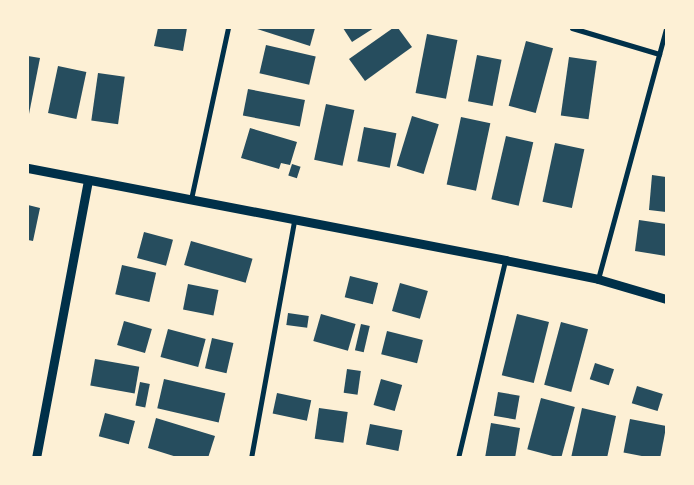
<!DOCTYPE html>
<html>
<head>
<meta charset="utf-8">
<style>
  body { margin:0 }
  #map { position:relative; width:694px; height:485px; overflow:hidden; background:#fdf0d5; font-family:"Space Grotesk",sans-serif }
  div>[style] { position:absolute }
  .building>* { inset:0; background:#264d5e; transform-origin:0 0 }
  .minor>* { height:5px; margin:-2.5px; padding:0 2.5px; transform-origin:2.5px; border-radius:2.5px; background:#003049 }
  .tertiary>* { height:9px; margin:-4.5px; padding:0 4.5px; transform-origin:4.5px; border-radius:4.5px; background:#003049 }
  span { translate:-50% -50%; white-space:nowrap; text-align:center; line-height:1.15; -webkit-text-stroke:5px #fdf0d5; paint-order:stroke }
  .frame { position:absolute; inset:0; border:29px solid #fdf0d5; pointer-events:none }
</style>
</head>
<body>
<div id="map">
  <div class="building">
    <i style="clip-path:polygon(158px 28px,187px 28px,183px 51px,154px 46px)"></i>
    <i style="clip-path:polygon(254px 28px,315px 28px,310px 46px)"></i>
    <i style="clip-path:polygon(343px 28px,374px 28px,352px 42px)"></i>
    <i style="clip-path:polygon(393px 28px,398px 28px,412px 47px,365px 81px,349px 59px)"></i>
    <i style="left:427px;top:34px;width:31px;height:60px;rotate:11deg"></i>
    <i style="left:526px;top:41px;width:28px;height:67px;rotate:15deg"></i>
    <i style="left:266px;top:45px;width:51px;height:29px;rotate:13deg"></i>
    <i style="left:477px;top:55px;width:25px;height:47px;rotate:11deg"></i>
    <i style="clip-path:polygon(28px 56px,40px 58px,28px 119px)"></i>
    <i style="left:569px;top:57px;width:28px;height:59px;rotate:8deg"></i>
    <i style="left:58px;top:66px;width:29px;height:48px;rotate:12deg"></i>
    <i style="left:98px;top:73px;width:27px;height:48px;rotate:8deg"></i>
    <i style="left:248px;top:89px;width:58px;height:27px;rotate:11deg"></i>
    <i style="left:326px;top:104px;width:29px;height:57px;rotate:12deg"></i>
    <i style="left:412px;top:116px;width:28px;height:52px;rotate:17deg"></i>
    <i style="left:461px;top:117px;width:30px;height:69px;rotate:12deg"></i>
    <i style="left:364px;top:127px;width:33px;height:35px;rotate:11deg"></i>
    <i style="clip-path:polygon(250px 128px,297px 142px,290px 165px,281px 163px,279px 169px,241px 158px)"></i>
    <i style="left:506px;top:136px;width:28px;height:65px;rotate:13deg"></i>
    <i style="left:555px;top:143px;width:30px;height:60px;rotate:12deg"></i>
    <i style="left:292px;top:164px;width:9px;height:12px;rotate:18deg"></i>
    <i style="clip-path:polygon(652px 175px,666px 177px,666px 212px,649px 210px)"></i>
    <i style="clip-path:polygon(28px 205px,40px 208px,33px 241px,28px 240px)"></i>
    <i style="clip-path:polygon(639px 220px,666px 224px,666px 256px,635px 251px)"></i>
    <i style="left:144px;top:232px;width:30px;height:27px;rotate:15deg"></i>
    <i style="left:191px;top:241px;width:64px;height:25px;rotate:16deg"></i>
    <i style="left:122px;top:265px;width:35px;height:30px;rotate:13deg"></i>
    <i style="left:350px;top:276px;width:29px;height:22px;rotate:14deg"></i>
    <i style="left:400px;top:283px;width:29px;height:29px;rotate:16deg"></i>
    <i style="left:188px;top:284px;width:31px;height:26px;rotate:11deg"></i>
    <i style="left:288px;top:313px;width:21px;height:12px;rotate:8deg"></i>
    <i style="left:321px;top:314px;width:36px;height:28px;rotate:16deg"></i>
    <i style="left:517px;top:314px;width:33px;height:63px;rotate:14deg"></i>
    <i style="left:124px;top:321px;width:29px;height:25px;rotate:16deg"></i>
    <i style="left:561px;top:322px;width:28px;height:65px;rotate:15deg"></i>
    <i style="left:361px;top:324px;width:9px;height:27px;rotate:13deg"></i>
    <i style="left:168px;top:329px;width:39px;height:29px;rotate:15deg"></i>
    <i style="left:387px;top:331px;width:37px;height:24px;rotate:14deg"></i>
    <i style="left:212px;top:338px;width:22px;height:31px;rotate:13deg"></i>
    <i style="left:95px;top:359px;width:45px;height:27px;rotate:10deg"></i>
    <i style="left:595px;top:363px;width:20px;height:17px;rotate:18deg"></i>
    <i style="left:347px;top:369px;width:14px;height:24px;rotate:8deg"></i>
    <i style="left:164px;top:379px;width:63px;height:30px;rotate:13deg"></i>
    <i style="left:381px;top:379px;width:22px;height:27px;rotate:16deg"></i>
    <i style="left:140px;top:382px;width:10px;height:24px;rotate:11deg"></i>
    <i style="left:637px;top:386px;width:27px;height:18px;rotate:17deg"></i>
    <i style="left:498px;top:392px;width:22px;height:24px;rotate:10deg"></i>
    <i style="left:277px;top:393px;width:35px;height:21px;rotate:12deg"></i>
    <i style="left:541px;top:398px;width:35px;height:53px;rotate:15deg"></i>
    <i style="left:319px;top:408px;width:29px;height:31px;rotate:8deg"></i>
    <i style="clip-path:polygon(582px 408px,616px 416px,607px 458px,571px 458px)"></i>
    <i style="left:105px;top:413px;width:31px;height:24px;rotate:15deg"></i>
    <i style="clip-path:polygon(156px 418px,215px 436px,208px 458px,180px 458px,148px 448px)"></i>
    <i style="left:630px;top:419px;width:37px;height:34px;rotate:11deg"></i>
    <i style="clip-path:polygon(491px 423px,520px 428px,515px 458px,485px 458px)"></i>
    <i style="left:370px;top:424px;width:33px;height:21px;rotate:11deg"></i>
  </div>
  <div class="minor">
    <i style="left:572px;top:28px;width:91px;rotate:16.6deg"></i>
    <i style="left:191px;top:199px;width:175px;rotate:-77.8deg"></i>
    <i style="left:598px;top:279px;width:260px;rotate:-74.8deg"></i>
    <i style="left:251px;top:458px;width:241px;rotate:-79.7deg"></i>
    <i style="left:458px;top:458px;width:204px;rotate:-76.6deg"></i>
  </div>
  <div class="tertiary">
    <i style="left:28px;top:168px;width:486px;rotate:10.9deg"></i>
    <i style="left:505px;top:260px;width:95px;rotate:11.5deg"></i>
    <i style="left:598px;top:279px;width:71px;rotate:16.4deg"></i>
    <i style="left:36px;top:458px;width:282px;rotate:-79.4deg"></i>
  </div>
  <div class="frame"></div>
</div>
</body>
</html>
